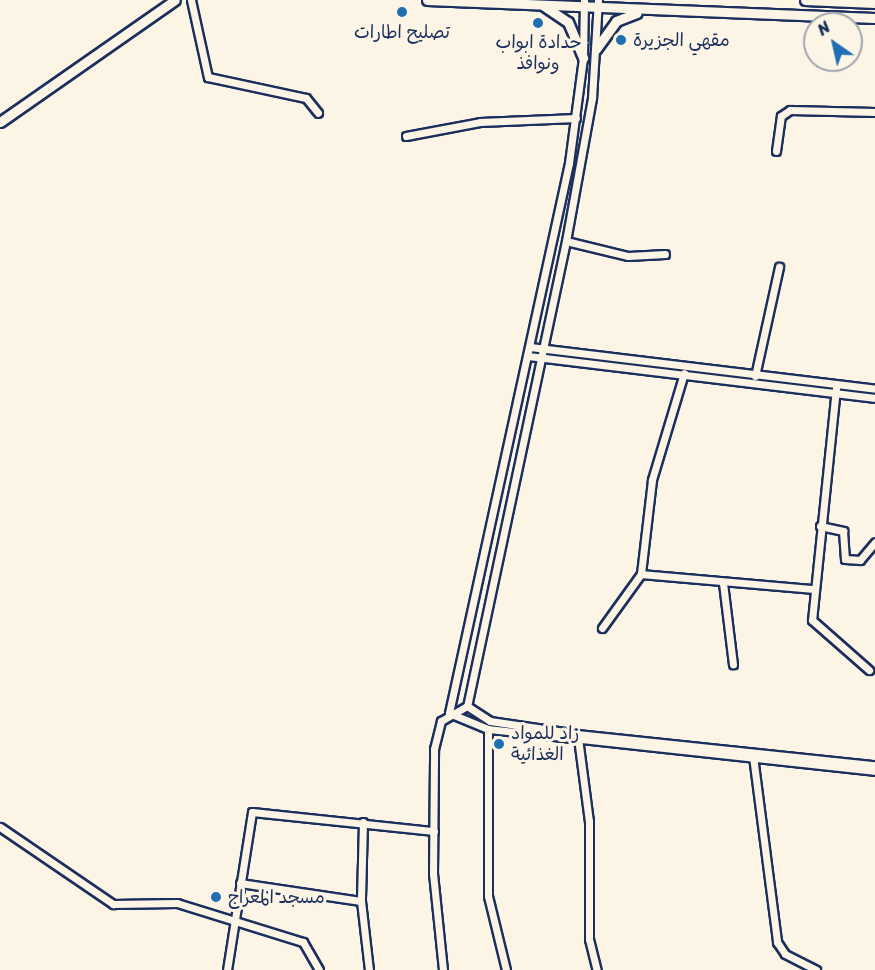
<!DOCTYPE html>
<html>
<head>
<meta charset="utf-8">
<style>
  body { margin:0 }
  #map { position:relative; width:875px; height:970px; overflow:hidden; background:#fcf5e5; font-family:Sriracha,"Playpen Sans Arabic",sans-serif }
  div>[style] { position:absolute }
  .roads { filter:drop-shadow(2px 0 #1b2f5e) drop-shadow(-2px 0 #1b2f5e) drop-shadow(0 2px #1b2f5e) drop-shadow(0 -2px #1b2f5e) }
  .minor>* { height:7px; margin:-3.5px; padding:0 3.5px; transform-origin:3.5px; border-radius:3.5px; background:#fcf5e5 }
  .secondary>* { height:9px; margin:-4.5px; padding:0 4.5px; transform-origin:4.5px; border-radius:4.5px; background:#fcf5e5 }
  .dots>* { width:16px; height:16px; translate:-50% -50%; box-sizing:border-box; border:3px solid #fcf5e5; border-radius:50% }
  span { translate:-50% -50%; white-space:nowrap; text-align:center; line-height:1.15; -webkit-text-stroke:6px #fcf5e5; paint-order:stroke }
  .poi-label { font-size:18px; color:#1b2f5e }
  .left { translate:0 -50%; text-align:left }
  .north { position:absolute; left:803px; top:12px; width:60px; height:60px; box-sizing:border-box; background:#fcf5e5; border:2px solid #a2a6af; border-radius:50%; rotate:326deg; font-size:16px; font-weight:700; line-height:24px; text-align:center; color:#1b2f5e }
  .north::after { content:''; display:block; margin:auto; width:21px; height:27px; background:#1f6fb2; clip-path:polygon(50% 0,100% 100%,50% 72%,0 100%) }
</style>
</head>
<body>
<div id="map">
  <div class="roads">
    <div class="minor">
      <i style="left:191px;top:0;width:79px;rotate:77.6deg"></i>
      <i style="left:208px;top:77px;width:100px;rotate:12.1deg"></i>
      <i style="left:306px;top:98px;width:19px;rotate:51deg"></i>
      <i style="left:584px;top:0;width:58px;rotate:91deg"></i>
      <i style="left:583px;top:58px;width:106px;rotate:97.6deg"></i>
      <i style="left:569px;top:163px;width:563px;rotate:102.31deg"></i>
      <i style="left:449px;top:713px;width:42px;rotate:22.3deg"></i>
      <i style="left:488px;top:729px;width:389px;rotate:6.2deg"></i>
      <i style="left:598px;top:0;width:98px;rotate:93.5deg"></i>
      <i style="left:592px;top:98px;width:145px;rotate:100.3deg"></i>
      <i style="left:566px;top:241px;width:475px;rotate:102deg"></i>
      <i style="left:467px;top:706px;width:27px;rotate:33deg"></i>
      <i style="left:490px;top:721px;width:89px;rotate:8.4deg"></i>
      <i style="left:578px;top:734px;width:299px;rotate:6deg"></i>
      <i style="left:406px;top:136px;width:75px;rotate:-10.7deg"></i>
      <i style="left:480px;top:122px;width:96px;rotate:-2.4deg"></i>
      <i style="left:776px;top:151px;width:35px;rotate:-82deg"></i>
      <i style="left:781px;top:116px;width:11px;rotate:-34deg"></i>
      <i style="left:790px;top:110px;width:85px;rotate:1.3deg"></i>
      <i style="left:566px;top:241px;width:64px;rotate:13.6deg"></i>
      <i style="left:628px;top:256px;width:37px;rotate:-3deg"></i>
      <i style="left:530px;top:347px;width:348px;rotate:6.9deg"></i>
      <i style="left:528px;top:356px;width:350px;rotate:6.9deg"></i>
      <i style="left:684px;top:373px;width:112px;rotate:106.7deg"></i>
      <i style="left:652px;top:480px;width:95px;rotate:96.7deg"></i>
      <i style="left:641px;top:574px;width:173px;rotate:5deg"></i>
      <i style="left:755px;top:376px;width:112px;rotate:-77.6deg"></i>
      <i style="left:836px;top:388px;width:233px;rotate:95.9deg"></i>
      <i style="left:812px;top:620px;width:76px;rotate:41.3deg"></i>
      <i style="left:820px;top:526px;width:24px;rotate:12deg"></i>
      <i style="left:843px;top:531px;width:28px;rotate:86deg"></i>
      <i style="left:845px;top:559px;width:15px;rotate:4deg"></i>
      <i style="left:860px;top:560px;width:23px;rotate:-50deg"></i>
      <i style="left:723px;top:583px;width:82px;rotate:83deg"></i>
      <i style="left:602px;top:628px;width:67px;rotate:-54.2deg"></i>
      <i style="left:488px;top:729px;width:167px;rotate:90deg"></i>
      <i style="left:488px;top:896px;width:76px;rotate:76.3deg"></i>
      <i style="left:578px;top:738px;width:84px;rotate:82.5deg"></i>
      <i style="left:589px;top:821px;width:118px;rotate:90deg"></i>
      <i style="left:589px;top:939px;width:32px;rotate:76deg"></i>
      <i style="left:753px;top:756px;width:188px;rotate:82.6deg"></i>
      <i style="left:777px;top:942px;width:14px;rotate:56deg"></i>
      <i style="left:785px;top:954px;width:35px;rotate:27deg"></i>
      <i style="left:363px;top:822px;width:79px;rotate:91.5deg"></i>
      <i style="left:361px;top:901px;width:69px;rotate:83.4deg"></i>
      <i style="left:0;top:827px;width:137px;rotate:34.3deg"></i>
      <i style="left:113px;top:904px;width:64px;rotate:-0.9deg"></i>
      <i style="left:177px;top:903px;width:132px;rotate:17.2deg"></i>
      <i style="left:303px;top:942px;width:32px;rotate:60deg"></i>
      <i style="left:240px;top:883px;width:122px;rotate:8.5deg"></i>
      <i style="left:227px;top:970px;width:160px;rotate:-81deg"></i>
      <i style="left:252px;top:812px;width:183px;rotate:6deg"></i>
      <i style="left:443px;top:970px;width:97px;rotate:-95.9deg"></i>
      <i style="left:433px;top:874px;width:125px;rotate:-89.5deg"></i>
      <i style="left:434px;top:749px;width:29px;rotate:-76deg"></i>
      <i style="left:441px;top:721px;width:30px;rotate:-30deg"></i>
    </div>
    <div class="secondary">
      <i style="left:427px;top:0;width:448px;rotate:2.3deg"></i>
      <i style="left:805px;top:0;width:70px;rotate:2.5deg"></i>
      <i style="left:544px;top:6px;width:29px;rotate:34deg"></i>
      <i style="left:568px;top:22px;width:39px;rotate:67deg"></i>
      <i style="left:596px;top:49px;width:34px;rotate:-54deg"></i>
      <i style="left:616px;top:21px;width:22px;rotate:-21deg"></i>
      <i style="left:0;top:122px;width:213px;rotate:-34.9deg"></i>
    </div>
  </div>
  <div class="dots">
    <i style="left:402px;top:12px;background:#1f6fb2"></i>
    <i style="left:538px;top:23px;background:#1f6fb2"></i>
    <i style="left:621px;top:40px;background:#1f6fb2"></i>
    <i style="left:499px;top:744px;background:#1f6fb2"></i>
    <i style="left:216px;top:897px;background:#1f6fb2"></i>
  </div>
  <div class="poi-label">
    <span style="left:402px;top:32px">تصليح اطارات</span>
    <span class="left" style="left:633px;top:40px">مقهي الجزيرة</span>
    <span style="left:538px;top:53px">حدادة ابواب<br>ونوافذ</span>
    <span class="left" style="left:511px;top:744px">زاد للمواد<br>الغذائية</span>
    <span class="left" style="left:228px;top:897px">مسجد المعراج</span>
  </div>
  <div class="north">N</div>
</div>
</body>
</html>
